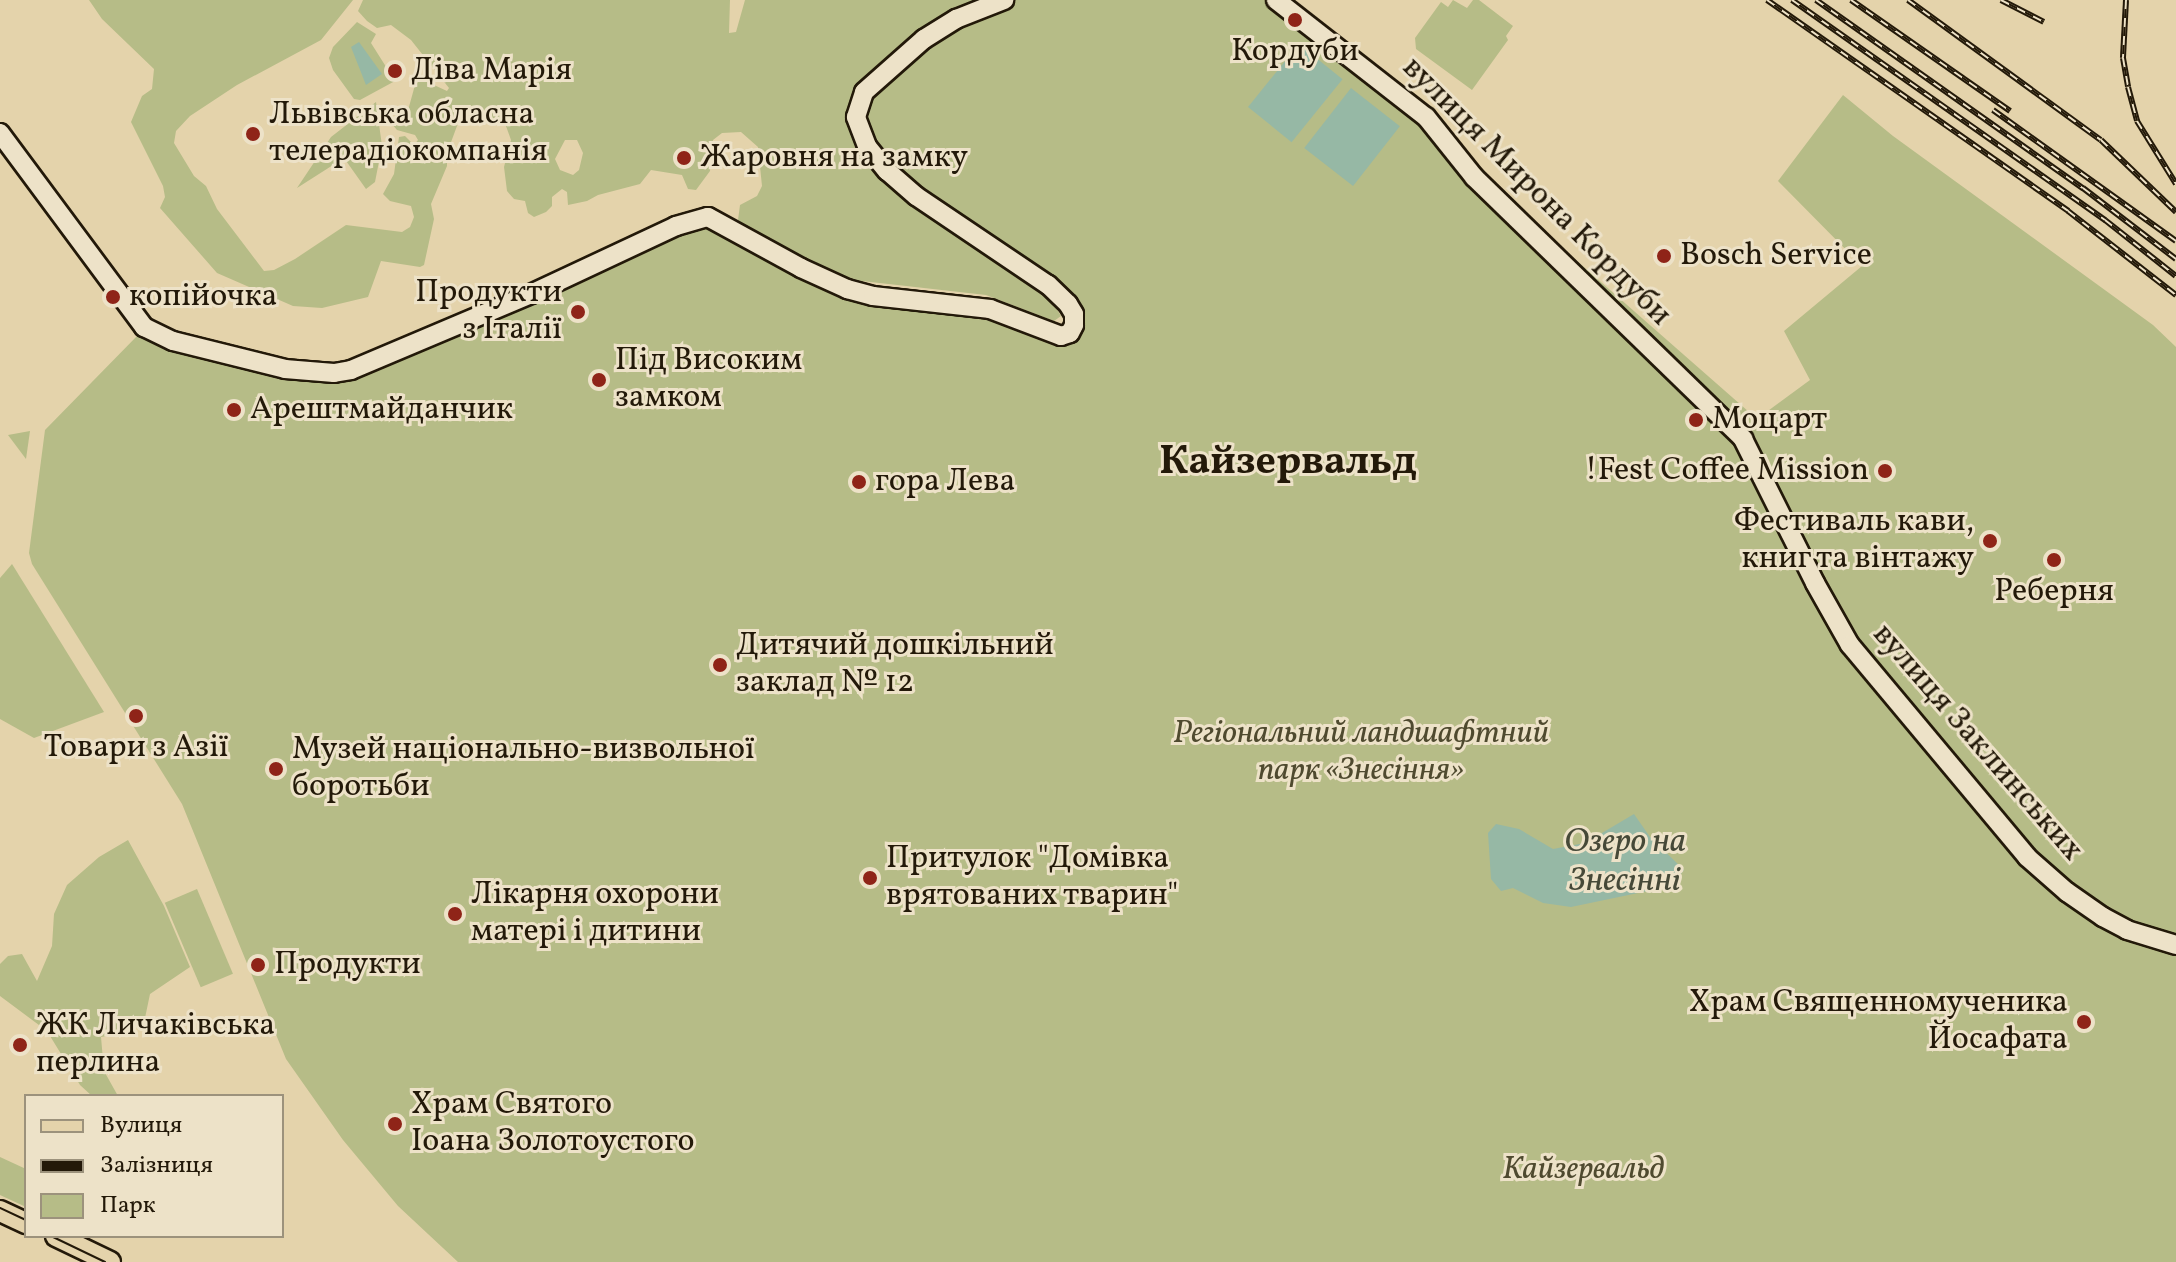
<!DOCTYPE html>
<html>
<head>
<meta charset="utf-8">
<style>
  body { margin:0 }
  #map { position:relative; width:2176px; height:1262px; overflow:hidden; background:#e4d3ab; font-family:Vollkorn,serif }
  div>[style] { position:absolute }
  .green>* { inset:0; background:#b6bc87; transform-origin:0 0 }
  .water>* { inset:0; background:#96b8a5; transform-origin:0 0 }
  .roads { filter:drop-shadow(2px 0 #231909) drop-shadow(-2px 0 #231909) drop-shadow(0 2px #231909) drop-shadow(0 -2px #231909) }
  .secondary>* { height:18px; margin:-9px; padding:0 9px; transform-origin:9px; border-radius:9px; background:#ede2c8 }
  .primary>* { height:20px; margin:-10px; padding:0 10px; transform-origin:10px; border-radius:10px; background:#e4d3ab }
  .tram>* { height:2px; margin:-1px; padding:0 1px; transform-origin:1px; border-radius:1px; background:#231909 }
  .rail>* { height:6px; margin-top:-3px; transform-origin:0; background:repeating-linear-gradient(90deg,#ede2c8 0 9px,#231909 0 18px); box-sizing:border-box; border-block:2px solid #231909 }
  .dots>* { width:22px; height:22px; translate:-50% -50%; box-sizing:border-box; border:4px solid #ede2c8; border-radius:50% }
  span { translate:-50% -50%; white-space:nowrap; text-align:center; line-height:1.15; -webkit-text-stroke:6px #ede2c8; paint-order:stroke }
  .poi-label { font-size:32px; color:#231909 }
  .left { translate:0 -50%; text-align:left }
  .right { translate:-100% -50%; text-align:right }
  .street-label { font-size:32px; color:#231909 }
  .park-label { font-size:32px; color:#4f4a2f; font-style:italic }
  .water-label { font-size:34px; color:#464938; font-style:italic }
  .district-label { font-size:40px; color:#231909; font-weight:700 }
  .legend { position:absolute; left:24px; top:1094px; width:260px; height:144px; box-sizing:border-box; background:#ede2c8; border:2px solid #9c927c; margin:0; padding:10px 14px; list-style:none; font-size:24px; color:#231909 }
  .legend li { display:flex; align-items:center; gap:16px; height:40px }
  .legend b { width:40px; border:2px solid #9c927c }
</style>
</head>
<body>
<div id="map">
  <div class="green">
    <i style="clip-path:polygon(evenodd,89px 0,353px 0,321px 40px,237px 85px,190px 116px,176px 131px,174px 143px,194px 176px,206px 186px,217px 209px,264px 271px,274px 270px,295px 259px,346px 225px,402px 232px,410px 227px,414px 217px,411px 206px,390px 201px,383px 194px,394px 174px,399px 137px,405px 136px,414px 145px,418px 140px,415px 135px,397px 130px,392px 124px,407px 114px,415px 85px,421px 79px,447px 91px,449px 88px,411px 40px,391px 25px,377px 28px,367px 21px,358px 11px,363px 0,730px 0,729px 33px,736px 32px,745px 0,982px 0,854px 99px,848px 123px,858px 153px,885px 183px,1035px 290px,1053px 303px,1061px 316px,1054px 321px,986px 295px,853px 280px,765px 242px,738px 220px,740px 205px,757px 196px,762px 186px,758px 147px,741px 132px,722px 133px,713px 140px,710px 171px,696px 190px,688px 189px,682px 175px,651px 170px,640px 184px,598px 195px,587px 201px,568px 205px,567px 192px,562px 189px,552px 197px,552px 206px,546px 212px,534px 217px,528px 213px,525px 201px,514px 199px,507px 191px,504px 167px,511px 140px,506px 126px,471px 111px,463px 114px,457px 126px,447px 153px,447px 166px,431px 204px,434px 219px,424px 265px,420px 267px,381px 261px,368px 297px,322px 308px,293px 306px,217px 273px,160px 208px,165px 197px,163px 186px,131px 122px,142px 96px,152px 89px,154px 69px,102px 19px,89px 0,565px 140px,577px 140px,583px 153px,579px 170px,573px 175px,560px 170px,555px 159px,565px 140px)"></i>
    <i style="clip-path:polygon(1011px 0,1270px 0,1341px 54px,1757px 419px,1810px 380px,1784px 331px,1862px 266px,1778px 181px,1843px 95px,1893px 136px,2153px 325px,2176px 347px,2176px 1262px,458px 1262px,398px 1206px,343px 1140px,286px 1059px,182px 804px,32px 564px,29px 553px,45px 430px,138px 335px,188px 349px,337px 377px,705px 221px,844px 292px,982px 312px,1051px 340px,1078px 316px,894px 173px,862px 125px,870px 90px,921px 45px)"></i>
    <i style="clip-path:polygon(1453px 0,1467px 8px,1473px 0,1479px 0,1513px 26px,1506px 36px,1508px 40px,1472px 90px,1416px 49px,1415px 38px,1441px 2px,1448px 7px)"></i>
    <i style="clip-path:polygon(357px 22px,376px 34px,371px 43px,395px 81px,360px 100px,354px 99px,333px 70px,329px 58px,333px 47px)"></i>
    <i style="clip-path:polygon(376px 102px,382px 146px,375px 182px,366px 189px,344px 158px,297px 188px,331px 137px)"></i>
    <i style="clip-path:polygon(30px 431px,26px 459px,8px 435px)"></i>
    <i style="clip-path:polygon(12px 564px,104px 712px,34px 738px,0 719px,0 578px)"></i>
    <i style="clip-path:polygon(128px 840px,164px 906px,190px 967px,150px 994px,145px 1018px,131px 1032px,101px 1037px,104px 1071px,118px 1096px,92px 1096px,80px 1085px,47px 1031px,0 996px,0 964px,8px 956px,22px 954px,37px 981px,52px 946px,54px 914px,67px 885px,99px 857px)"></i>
    <i style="left:197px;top:889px;width:92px;height:35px;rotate:67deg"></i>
    <i style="clip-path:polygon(0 1157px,26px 1169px,26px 1207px,0 1195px)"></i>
  </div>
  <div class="water">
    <i style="clip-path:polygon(359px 42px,382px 74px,366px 85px,351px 47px)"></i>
    <i style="left:1299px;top:44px;width:56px;height:81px;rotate:39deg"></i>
    <i style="left:1351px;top:88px;width:62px;height:76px;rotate:38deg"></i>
    <i style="clip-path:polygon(1634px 814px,1650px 837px,1684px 870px,1674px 883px,1662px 888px,1571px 907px,1543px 903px,1513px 888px,1501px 891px,1491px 879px,1488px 833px,1496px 824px,1519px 829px,1553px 849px,1585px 843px)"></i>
  </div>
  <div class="roads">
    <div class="secondary">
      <i style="left:1276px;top:0;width:190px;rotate:38deg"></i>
      <i style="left:1426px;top:117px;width:77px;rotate:51.3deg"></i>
      <i style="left:1474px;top:177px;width:376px;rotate:44.2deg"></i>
      <i style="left:1743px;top:439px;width:161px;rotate:63.4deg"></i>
      <i style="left:1815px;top:583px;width:71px;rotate:60.6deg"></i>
      <i style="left:1850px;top:645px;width:276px;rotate:50.1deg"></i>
      <i style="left:2027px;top:857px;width:53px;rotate:41.2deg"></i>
      <i style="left:2067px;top:892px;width:44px;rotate:34.8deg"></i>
      <i style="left:2103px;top:917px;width:27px;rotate:28deg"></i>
      <i style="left:2127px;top:930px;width:51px;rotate:17deg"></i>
      <i style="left:0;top:133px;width:242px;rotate:53.4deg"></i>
      <i style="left:144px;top:327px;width:32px;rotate:26deg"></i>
      <i style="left:173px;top:341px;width:115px;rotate:14deg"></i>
      <i style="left:285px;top:369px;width:49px;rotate:4.7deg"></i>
      <i style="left:334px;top:373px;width:17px;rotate:-10deg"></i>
      <i style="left:351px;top:370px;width:195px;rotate:-22.9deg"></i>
      <i style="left:531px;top:294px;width:160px;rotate:-25.1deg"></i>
      <i style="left:676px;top:226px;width:33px;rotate:-16deg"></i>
      <i style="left:708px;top:217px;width:106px;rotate:28.7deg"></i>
      <i style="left:801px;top:268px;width:51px;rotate:24.5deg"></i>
      <i style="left:847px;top:289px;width:27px;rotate:15deg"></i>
      <i style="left:873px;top:296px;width:118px;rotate:6.3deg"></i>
      <i style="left:990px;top:309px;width:76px;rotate:20.8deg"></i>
      <i style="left:1061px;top:336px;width:9px;rotate:-18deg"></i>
      <i style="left:1070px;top:333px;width:9px;rotate:-63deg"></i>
      <i style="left:1074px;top:325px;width:11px;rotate:-90deg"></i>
      <i style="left:1074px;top:314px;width:12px;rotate:-121deg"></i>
      <i style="left:1068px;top:304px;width:28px;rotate:-136deg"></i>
      <i style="left:1048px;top:285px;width:159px;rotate:-146deg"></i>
      <i style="left:916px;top:196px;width:38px;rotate:-139deg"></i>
      <i style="left:887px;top:171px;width:32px;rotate:-129deg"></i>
      <i style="left:867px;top:146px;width:31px;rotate:-111deg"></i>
      <i style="left:856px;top:117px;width:26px;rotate:-72deg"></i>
      <i style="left:864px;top:92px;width:80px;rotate:-41.5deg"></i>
      <i style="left:924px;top:39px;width:38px;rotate:-32deg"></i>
      <i style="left:956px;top:19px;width:52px;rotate:-21.6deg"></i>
    </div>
    <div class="primary">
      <i style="left:0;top:1211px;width:29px;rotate:25deg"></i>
      <i style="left:56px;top:1236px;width:60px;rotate:25.7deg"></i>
    </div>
  </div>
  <div class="tram">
    <i style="left:0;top:1208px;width:29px;rotate:25deg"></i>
    <i style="left:51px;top:1236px;width:60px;rotate:25.7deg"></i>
  </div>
  <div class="rail">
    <i style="left:1767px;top:0;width:368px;rotate:35deg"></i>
    <i style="left:2068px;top:211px;width:137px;rotate:37.9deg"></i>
    <i style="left:1792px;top:0;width:383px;rotate:35.1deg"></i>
    <i style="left:2105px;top:220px;width:90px;rotate:38.3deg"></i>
    <i style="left:1816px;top:0;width:327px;rotate:35.2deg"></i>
    <i style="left:2083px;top:188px;width:117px;rotate:37.4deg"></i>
    <i style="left:1851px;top:0;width:194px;rotate:34.9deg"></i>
    <i style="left:1908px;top:0;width:238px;rotate:36deg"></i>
    <i style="left:2101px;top:140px;width:104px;rotate:43.8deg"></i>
    <i style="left:2001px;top:0;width:48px;rotate:27.1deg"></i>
    <i style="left:2126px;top:0;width:58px;rotate:93deg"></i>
    <i style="left:2123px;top:58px;width:29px;rotate:80deg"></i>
    <i style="left:2128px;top:87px;width:35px;rotate:75deg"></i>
    <i style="left:2137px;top:121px;width:74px;rotate:58.2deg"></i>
    <i style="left:1993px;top:110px;width:225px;rotate:35.6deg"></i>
  </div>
  <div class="dots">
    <i style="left:1295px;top:20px;background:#8f2418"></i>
    <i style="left:395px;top:71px;background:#8f2418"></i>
    <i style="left:253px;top:134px;background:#8f2418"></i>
    <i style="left:684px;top:158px;background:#8f2418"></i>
    <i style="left:1664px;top:256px;background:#8f2418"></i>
    <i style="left:113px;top:297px;background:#8f2418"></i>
    <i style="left:578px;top:312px;background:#8f2418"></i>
    <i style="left:599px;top:380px;background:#8f2418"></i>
    <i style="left:234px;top:410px;background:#8f2418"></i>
    <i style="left:1696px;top:420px;background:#8f2418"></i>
    <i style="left:1885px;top:471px;background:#8f2418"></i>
    <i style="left:859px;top:482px;background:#8f2418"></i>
    <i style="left:1990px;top:541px;background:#8f2418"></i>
    <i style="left:2054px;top:560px;background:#8f2418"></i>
    <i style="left:720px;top:665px;background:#8f2418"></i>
    <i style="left:136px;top:716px;background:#8f2418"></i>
    <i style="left:276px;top:769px;background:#8f2418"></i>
    <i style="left:870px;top:878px;background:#8f2418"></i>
    <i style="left:455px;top:914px;background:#8f2418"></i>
    <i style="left:258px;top:965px;background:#8f2418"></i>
    <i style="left:2084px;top:1022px;background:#8f2418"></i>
    <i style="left:20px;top:1045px;background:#8f2418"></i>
    <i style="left:395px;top:1124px;background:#8f2418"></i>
  </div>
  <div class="poi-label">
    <span style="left:1295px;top:52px">Кордуби</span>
    <span class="left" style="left:411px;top:71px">Діва Марія</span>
    <span class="left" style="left:269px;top:134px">Львівська обласна<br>телерадіокомпанія</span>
    <span class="left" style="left:700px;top:158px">Жаровня на замку</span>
    <span class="left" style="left:1680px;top:256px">Bosch Service</span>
    <span class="right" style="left:562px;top:312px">Продукти<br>з Італії</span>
    <span class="left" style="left:129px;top:297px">копійочка</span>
    <span class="left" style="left:615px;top:380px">Під Високим<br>замком</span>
    <span class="left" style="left:250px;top:410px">Арештмайданчик</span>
    <span class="left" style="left:1712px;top:420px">Моцарт</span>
    <span class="right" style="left:1869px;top:471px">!Fest Coffee Mission</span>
    <span class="left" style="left:875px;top:482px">гора Лева</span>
    <span class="right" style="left:1974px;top:541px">Фестиваль кави,<br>книг та вінтажу</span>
    <span style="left:2054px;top:592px">Реберня</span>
    <span class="left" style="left:736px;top:665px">Дитячий дошкільний<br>заклад № 12</span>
    <span style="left:136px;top:748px">Товари з Азії</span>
    <span class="left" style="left:292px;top:769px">Музей національно-визвольної<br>боротьби</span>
    <span class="left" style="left:886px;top:878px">Притулок "Домівка<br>врятованих тварин"</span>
    <span class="left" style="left:471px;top:914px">Лікарня охорони<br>матері і дитини</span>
    <span class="left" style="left:274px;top:965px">Продукти</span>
    <span class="right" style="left:2068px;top:1022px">Храм Священномученика<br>Йосафата</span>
    <span class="left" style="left:36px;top:1045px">ЖК Личаківська<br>перлина</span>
    <span class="left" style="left:411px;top:1124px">Храм Святого<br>Іоана Золотоустого</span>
  </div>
  <div class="street-label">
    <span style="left:1536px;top:192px;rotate:45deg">вулиця Мирона Кордуби</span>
    <span style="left:1977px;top:743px;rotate:49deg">вулиця Заклинських</span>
  </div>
  <div class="park-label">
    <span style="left:1361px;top:753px">Регіональний ландшафтний<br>парк «Знесіння»</span>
    <span style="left:1583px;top:1170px">Кайзервальд</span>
  </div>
  <div class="water-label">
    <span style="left:1625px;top:862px">Озеро на<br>Знесінні</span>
  </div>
  <div class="district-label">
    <span style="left:1288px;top:463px">Кайзервальд</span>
  </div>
  <ul class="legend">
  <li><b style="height:10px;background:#e4d3ab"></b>Вулиця</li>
  <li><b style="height:10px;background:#231909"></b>Залізниця</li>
  <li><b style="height:22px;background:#b6bc87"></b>Парк</li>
  </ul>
</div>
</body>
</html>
